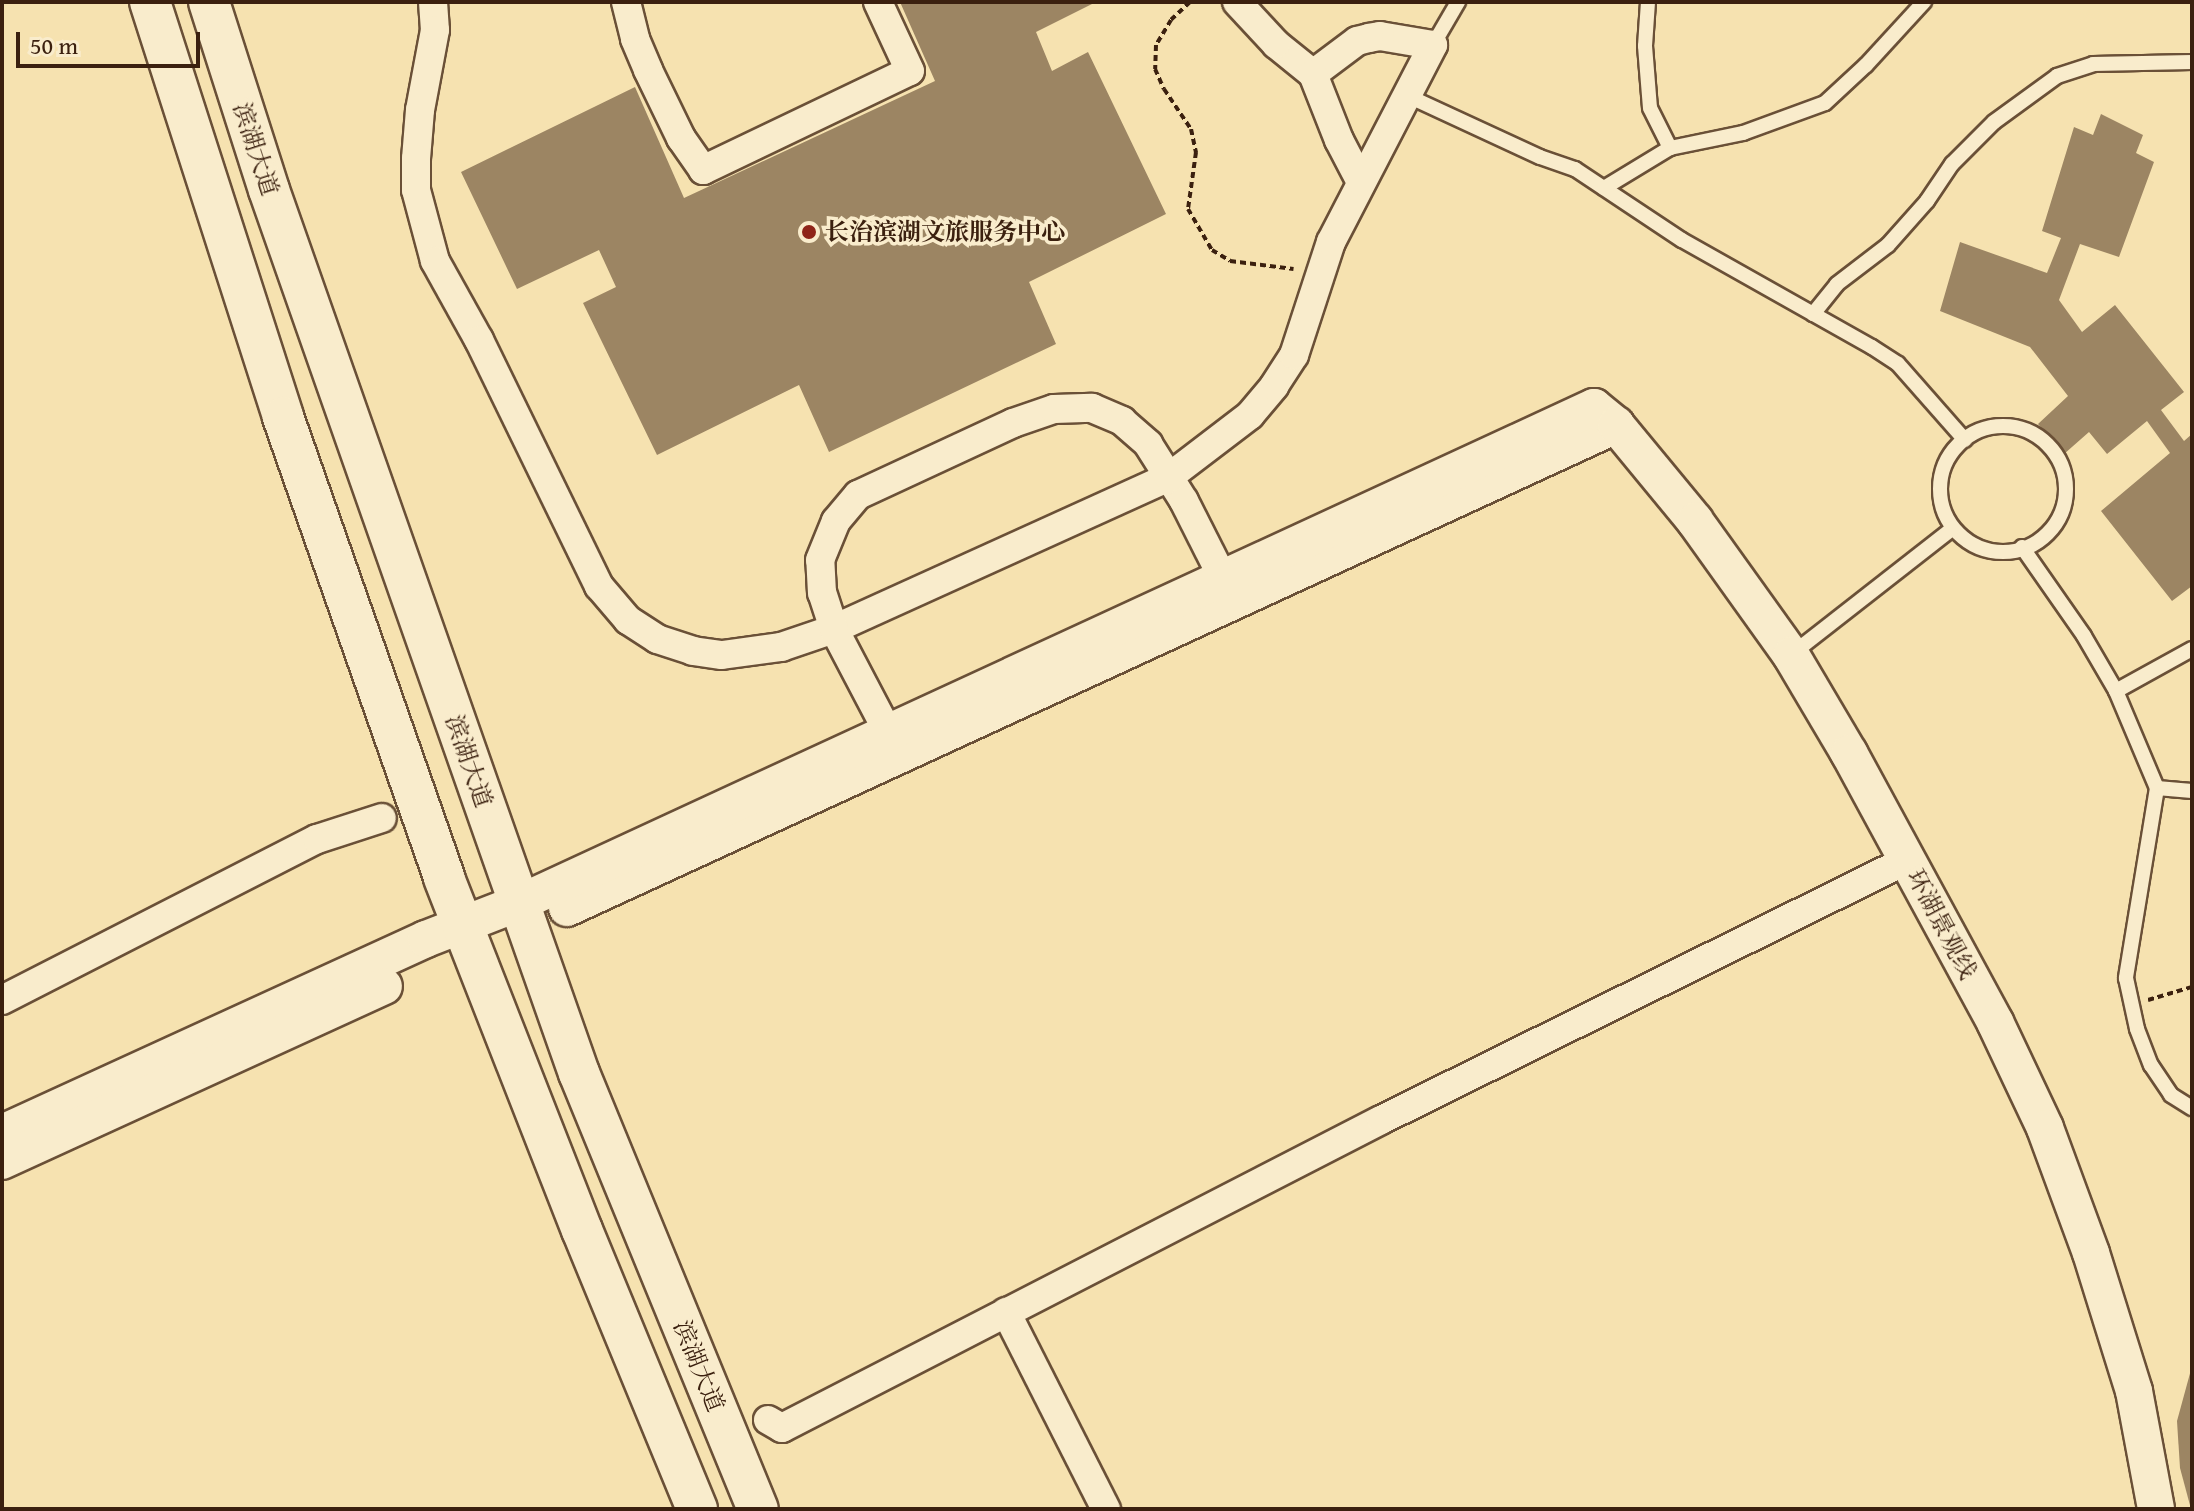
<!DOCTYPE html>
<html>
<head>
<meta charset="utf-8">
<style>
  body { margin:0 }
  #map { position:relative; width:2194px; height:1511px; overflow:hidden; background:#f6e2b0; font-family:"Gentium Book Plus","Noto Serif SC",serif }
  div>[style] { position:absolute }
  .building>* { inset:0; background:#9c8563 }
  .path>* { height:4px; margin-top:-2px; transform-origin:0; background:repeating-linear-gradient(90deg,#3b200f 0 6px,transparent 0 10px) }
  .roads { filter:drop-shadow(2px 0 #6a5037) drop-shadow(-2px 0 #6a5037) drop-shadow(0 2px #6a5037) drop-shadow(0 -2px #6a5037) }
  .service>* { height:14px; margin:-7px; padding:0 7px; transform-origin:7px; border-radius:7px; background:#f9eccc }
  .service>.ring { margin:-7px; padding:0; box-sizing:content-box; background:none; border:14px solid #f9eccc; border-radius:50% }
  .minor>* { height:28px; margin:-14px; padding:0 14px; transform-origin:14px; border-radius:14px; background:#f9eccc }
  .tertiary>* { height:36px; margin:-18px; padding:0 18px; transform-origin:18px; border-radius:18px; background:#f9eccc }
  .secondary>* { height:40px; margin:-20px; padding:0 20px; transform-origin:20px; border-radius:20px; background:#f9eccc }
  .dots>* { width:22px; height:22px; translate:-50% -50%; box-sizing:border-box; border:4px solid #f9eccc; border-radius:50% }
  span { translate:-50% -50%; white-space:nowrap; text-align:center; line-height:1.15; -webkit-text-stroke:7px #f9eccc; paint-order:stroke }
  .street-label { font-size:24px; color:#3b200f }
  .poi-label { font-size:24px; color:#3b200f; font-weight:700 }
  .left { translate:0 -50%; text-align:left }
  .frame { position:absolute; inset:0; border:4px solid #3b200f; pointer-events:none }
  .scale { position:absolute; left:16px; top:32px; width:184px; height:36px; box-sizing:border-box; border:4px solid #3b200f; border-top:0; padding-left:10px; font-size:24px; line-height:28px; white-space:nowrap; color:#3b200f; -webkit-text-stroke:6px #f9eccc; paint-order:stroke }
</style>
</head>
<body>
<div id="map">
  <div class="building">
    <i style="clip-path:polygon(900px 2px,1096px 2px,1036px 32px,1052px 71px,1088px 52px,1166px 214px,1029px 282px,1056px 344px,829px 452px,799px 385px,657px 455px,583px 303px,616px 287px,599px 250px,517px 289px,461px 172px,635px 87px,684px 198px,935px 81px)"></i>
    <i style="clip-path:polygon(2101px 114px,2143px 135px,2136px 153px,2154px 162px,2119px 257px,2080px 244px,2059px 300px,2082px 332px,2115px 305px,2184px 392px,2161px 410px,2184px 441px,2192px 434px,2192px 586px,2172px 601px,2101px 511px,2170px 453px,2147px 421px,2107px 454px,2089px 432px,2064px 454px,2038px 424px,2068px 396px,2030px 347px,1940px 311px,1960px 242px,2047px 273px,2061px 238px,2042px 231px,2074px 127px,2093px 135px)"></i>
    <i style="clip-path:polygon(2192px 1366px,2192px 1509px,2191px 1509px,2180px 1468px,2177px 1421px)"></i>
  </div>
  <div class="path">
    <i style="left:1190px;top:2px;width:26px;rotate:137deg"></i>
    <i style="left:1171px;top:20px;width:29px;rotate:121deg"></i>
    <i style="left:1156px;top:45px;width:24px;rotate:92deg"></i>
    <i style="left:1155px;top:69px;width:22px;rotate:66deg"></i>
    <i style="left:1164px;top:89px;width:48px;rotate:56deg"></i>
    <i style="left:1191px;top:129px;width:24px;rotate:78deg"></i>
    <i style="left:1196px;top:152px;width:58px;rotate:98deg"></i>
    <i style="left:1188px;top:209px;width:48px;rotate:59.7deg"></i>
    <i style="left:1212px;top:250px;width:21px;rotate:31deg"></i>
    <i style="left:1230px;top:261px;width:64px;rotate:7.1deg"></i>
    <i style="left:2148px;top:1000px;width:46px;rotate:-16.5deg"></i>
  </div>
  <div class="roads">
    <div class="service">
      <i style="left:1648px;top:2px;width:44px;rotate:93.9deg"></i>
      <i style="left:1645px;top:46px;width:62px;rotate:85.4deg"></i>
      <i style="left:1650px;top:108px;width:45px;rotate:63.4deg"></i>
      <i style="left:1433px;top:45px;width:50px;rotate:-59.8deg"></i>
      <i style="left:1408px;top:96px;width:145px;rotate:24.8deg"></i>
      <i style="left:1540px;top:157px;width:37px;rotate:19deg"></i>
      <i style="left:1575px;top:169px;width:128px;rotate:33.6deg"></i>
      <i style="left:1682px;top:240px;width:218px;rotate:29.4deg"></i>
      <i style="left:1872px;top:347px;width:31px;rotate:33deg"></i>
      <i style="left:1898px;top:364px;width:101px;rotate:48.6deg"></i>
      <i style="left:1604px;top:188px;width:77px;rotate:-31.2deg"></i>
      <i style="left:1670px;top:148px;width:75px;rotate:-11.6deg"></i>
      <i style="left:1743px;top:133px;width:87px;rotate:-20.1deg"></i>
      <i style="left:1825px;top:103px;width:56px;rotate:-42.8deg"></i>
      <i style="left:1866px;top:65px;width:86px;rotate:-47.4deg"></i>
      <i style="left:1813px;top:314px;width:38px;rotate:-51deg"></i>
      <i style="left:1837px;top:284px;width:64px;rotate:-37.4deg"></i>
      <i style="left:1888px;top:245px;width:59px;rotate:-48.4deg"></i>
      <i style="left:1927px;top:201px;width:45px;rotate:-56deg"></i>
      <i style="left:1952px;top:164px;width:59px;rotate:-45deg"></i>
      <i style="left:1994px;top:122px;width:78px;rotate:-36.1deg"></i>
      <i style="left:2057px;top:76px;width:38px;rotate:-18deg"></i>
      <i style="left:2093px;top:64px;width:99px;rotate:-1.2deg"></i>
      <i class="ring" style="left:1940px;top:426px;width:112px;height:112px"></i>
      <i style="left:2022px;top:547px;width:108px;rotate:55.1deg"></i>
      <i style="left:2084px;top:636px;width:64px;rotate:59.8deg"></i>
      <i style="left:2116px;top:691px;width:105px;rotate:67.1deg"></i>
      <i style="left:2157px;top:788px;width:193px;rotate:99.3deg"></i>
      <i style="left:2126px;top:978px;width:52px;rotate:77.8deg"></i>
      <i style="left:2137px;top:1029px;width:39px;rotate:69deg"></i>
      <i style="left:2151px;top:1065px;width:36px;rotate:56deg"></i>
      <i style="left:2171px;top:1095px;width:25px;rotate:32deg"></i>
      <i style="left:1792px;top:654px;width:204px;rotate:-38deg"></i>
      <i style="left:2116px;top:691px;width:87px;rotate:-28.9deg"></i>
      <i style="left:2157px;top:788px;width:35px;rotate:5deg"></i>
    </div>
    <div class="minor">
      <i style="left:433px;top:2px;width:28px;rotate:86deg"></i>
      <i style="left:435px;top:30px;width:81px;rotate:100.6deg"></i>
      <i style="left:420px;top:110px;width:49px;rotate:94.7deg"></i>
      <i style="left:416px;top:159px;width:31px;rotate:90deg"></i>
      <i style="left:416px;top:190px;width:73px;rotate:75deg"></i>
      <i style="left:435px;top:261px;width:90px;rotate:60.9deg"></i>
      <i style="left:479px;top:340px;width:274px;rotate:64deg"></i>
      <i style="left:599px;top:586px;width:45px;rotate:49.5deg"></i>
      <i style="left:628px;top:620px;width:35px;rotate:33deg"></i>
      <i style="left:657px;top:639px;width:38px;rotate:18deg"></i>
      <i style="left:693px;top:651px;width:29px;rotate:8deg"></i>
      <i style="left:722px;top:655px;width:60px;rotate:-7.7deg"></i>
      <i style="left:781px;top:647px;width:56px;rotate:-18.8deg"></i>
      <i style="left:834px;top:629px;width:368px;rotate:-24.4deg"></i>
      <i style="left:1169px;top:477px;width:102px;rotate:-37.4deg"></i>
      <i style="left:1250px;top:415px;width:38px;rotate:-50deg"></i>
      <i style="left:1274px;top:386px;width:37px;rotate:-57deg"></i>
      <i style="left:1294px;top:355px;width:119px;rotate:-71.9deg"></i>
      <i style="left:1331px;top:242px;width:222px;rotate:-62.6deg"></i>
      <i style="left:1433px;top:45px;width:54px;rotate:-170.4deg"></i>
      <i style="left:1380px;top:36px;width:11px;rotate:170deg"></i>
      <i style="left:1369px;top:38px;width:12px;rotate:166deg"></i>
      <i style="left:1357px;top:41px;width:55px;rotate:143.1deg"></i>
      <i style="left:1313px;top:74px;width:48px;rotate:-141deg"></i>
      <i style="left:1276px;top:44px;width:57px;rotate:-132.9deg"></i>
      <i style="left:626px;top:2px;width:38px;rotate:76deg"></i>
      <i style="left:635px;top:39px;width:34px;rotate:67deg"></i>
      <i style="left:648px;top:70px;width:76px;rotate:64.1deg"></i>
      <i style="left:681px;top:138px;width:39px;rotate:55deg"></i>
      <i style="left:703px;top:170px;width:229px;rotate:-25.6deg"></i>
      <i style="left:910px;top:71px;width:76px;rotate:-114.9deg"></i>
      <i style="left:1313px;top:74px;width:71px;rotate:68.5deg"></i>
      <i style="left:1339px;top:140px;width:47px;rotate:62.4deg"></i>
      <i style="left:898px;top:751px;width:138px;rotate:-117.7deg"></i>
      <i style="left:834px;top:629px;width:38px;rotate:-108deg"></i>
      <i style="left:822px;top:593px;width:33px;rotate:-93deg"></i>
      <i style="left:820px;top:560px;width:42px;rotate:-67.7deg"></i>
      <i style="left:836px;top:521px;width:34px;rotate:-50deg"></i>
      <i style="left:858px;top:495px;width:171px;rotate:-24.9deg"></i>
      <i style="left:1013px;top:423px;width:43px;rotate:-18.9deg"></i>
      <i style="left:1054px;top:409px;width:38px;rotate:-2deg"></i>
      <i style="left:1092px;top:408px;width:33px;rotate:23deg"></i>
      <i style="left:1122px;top:421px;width:35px;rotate:41deg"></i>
      <i style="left:1148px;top:444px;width:67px;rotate:57.7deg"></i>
      <i style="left:1184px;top:501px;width:106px;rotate:63.2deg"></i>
      <i style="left:2px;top:1000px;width:354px;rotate:-27.1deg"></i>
      <i style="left:317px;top:839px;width:68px;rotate:-17.9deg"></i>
      <i style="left:1006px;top:1312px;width:221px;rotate:63.1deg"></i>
      <i style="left:768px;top:1420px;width:16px;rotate:30deg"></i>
      <i style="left:782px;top:1428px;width:674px;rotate:-27.21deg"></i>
      <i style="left:1381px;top:1120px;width:587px;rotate:-26.3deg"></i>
    </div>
    <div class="tertiary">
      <i style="left:567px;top:908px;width:1155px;rotate:-24.72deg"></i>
      <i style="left:2px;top:1133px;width:466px;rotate:-24.6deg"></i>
      <i style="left:426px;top:939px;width:100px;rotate:-21.2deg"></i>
      <i style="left:519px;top:903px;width:1184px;rotate:-24.77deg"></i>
      <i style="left:1594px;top:407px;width:28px;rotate:39deg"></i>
      <i style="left:1616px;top:425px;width:124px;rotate:50.5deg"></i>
      <i style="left:1695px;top:521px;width:165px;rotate:54.4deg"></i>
      <i style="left:1791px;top:655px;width:114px;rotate:59.4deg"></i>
      <i style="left:1849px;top:753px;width:306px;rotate:61.5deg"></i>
      <i style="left:1995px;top:1022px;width:117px;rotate:64.7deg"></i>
      <i style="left:2045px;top:1128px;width:133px;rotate:69.8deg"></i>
      <i style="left:2091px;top:1253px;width:145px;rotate:72.7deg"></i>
      <i style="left:2134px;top:1391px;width:120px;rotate:79.4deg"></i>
      <i style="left:2px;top:1161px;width:420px;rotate:-24.6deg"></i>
    </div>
    <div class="secondary">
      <i style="left:150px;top:2px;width:436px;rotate:72.2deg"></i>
      <i style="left:283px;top:417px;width:488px;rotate:70.7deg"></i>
      <i style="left:444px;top:878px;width:378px;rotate:68.6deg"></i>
      <i style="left:582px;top:1230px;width:302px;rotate:67.6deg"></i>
      <i style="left:209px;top:2px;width:197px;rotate:72.3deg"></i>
      <i style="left:269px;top:190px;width:936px;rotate:70.66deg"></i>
      <i style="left:579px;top:1073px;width:471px;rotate:67.7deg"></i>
    </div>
  </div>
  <div class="dots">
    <i style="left:809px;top:232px;background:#8f2418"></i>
  </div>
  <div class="street-label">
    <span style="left:256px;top:149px;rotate:72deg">滨湖大道</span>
    <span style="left:469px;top:761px;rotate:71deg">滨湖大道</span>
    <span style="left:1942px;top:924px;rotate:62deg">环湖景观线</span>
    <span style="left:699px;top:1366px;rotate:68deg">滨湖大道</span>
  </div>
  <div class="poi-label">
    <span class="left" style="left:825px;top:232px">长治滨湖文旅服务中心</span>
  </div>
  <div class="frame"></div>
  <div class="scale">50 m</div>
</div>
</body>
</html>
